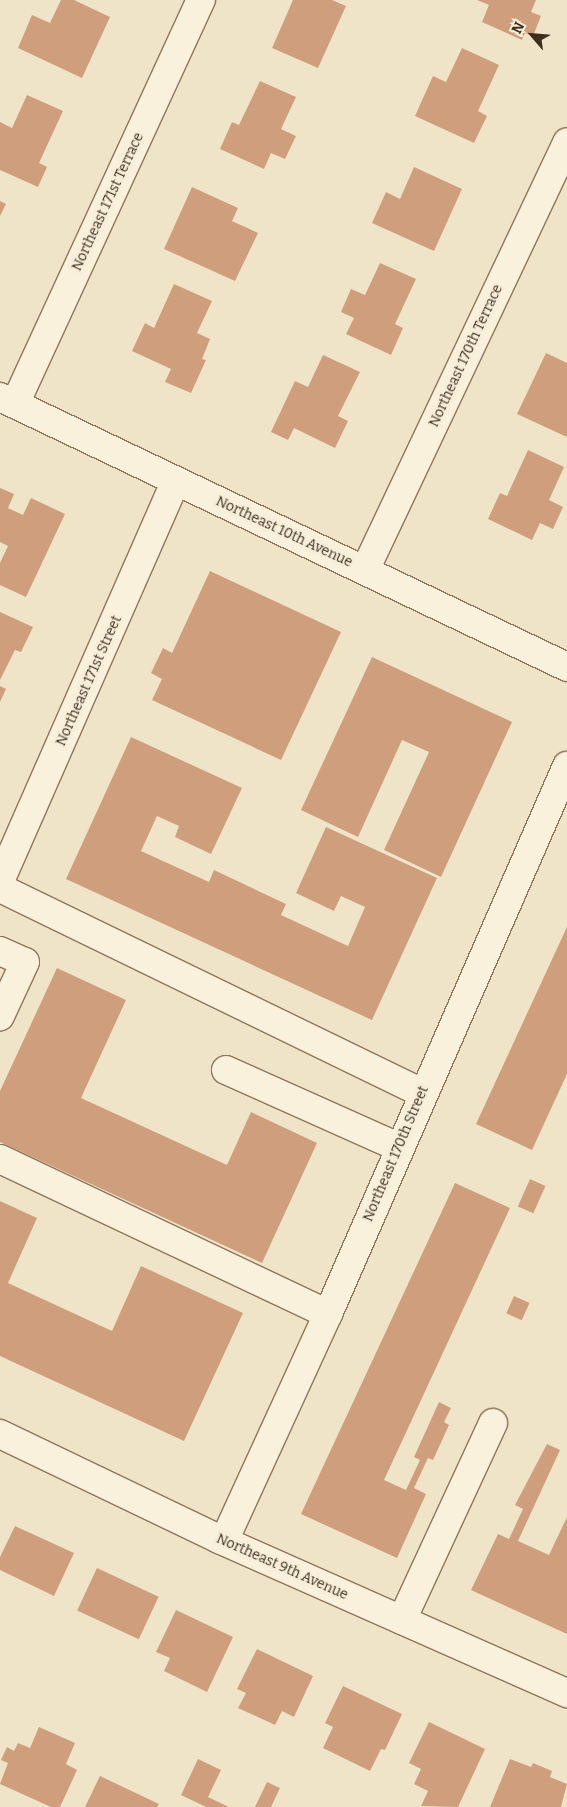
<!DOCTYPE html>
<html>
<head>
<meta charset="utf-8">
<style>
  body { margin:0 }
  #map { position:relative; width:567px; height:1807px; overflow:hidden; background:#f0e4c8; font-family:Bitter,serif }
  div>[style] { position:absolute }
  .building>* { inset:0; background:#cf9f7d; transform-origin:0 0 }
  .roads { filter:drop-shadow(1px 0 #8d765c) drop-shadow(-1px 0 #8d765c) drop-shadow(0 1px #8d765c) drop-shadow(0 -1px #8d765c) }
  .minor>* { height:28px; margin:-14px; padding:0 14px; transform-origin:14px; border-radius:14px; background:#faf1dc }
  span { translate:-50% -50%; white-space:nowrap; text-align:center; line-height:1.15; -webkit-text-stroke:5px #f7eed8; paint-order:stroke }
  .street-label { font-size:14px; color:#3d2e20 }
  .north { position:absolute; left:507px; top:10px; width:50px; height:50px; -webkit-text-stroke:4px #f7eed8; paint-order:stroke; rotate:297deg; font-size:14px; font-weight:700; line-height:20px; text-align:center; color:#3d2e20 }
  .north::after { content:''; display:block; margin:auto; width:18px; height:22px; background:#3d2e20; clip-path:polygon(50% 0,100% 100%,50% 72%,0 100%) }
</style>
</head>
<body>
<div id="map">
  <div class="building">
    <i style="clip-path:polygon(61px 0,74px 0,110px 17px,82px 78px,18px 48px,32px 15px,50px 23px)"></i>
    <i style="clip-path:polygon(293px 0,332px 0,346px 6px,318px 68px,272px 48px)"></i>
    <i style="clip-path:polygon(477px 0,536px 0,531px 12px,541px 16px,533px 36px,525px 33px,522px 40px,482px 22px,489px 5px)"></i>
    <i style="clip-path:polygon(462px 48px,499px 65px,478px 111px,487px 116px,474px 143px,415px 116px,433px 76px,446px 82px)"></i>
    <i style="clip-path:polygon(260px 81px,296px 97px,281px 129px,296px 136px,285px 159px,271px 153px,264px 169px,220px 149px,232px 122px,239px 125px)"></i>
    <i style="clip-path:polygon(27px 95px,63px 111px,39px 163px,47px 167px,38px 187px,0 170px,0 122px,12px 128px)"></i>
    <i style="clip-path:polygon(414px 167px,462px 189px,434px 251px,372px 223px,386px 192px,400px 199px)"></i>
    <i style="clip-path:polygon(192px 187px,238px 208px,232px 221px,258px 233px,235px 281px,164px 249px)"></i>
    <i style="clip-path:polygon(0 201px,6px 204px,0 216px)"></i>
    <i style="clip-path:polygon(380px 263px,416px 279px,395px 324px,403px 328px,391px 355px,346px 334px,354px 318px,341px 312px,351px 289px,365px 295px)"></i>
    <i style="clip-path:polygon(174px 284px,212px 301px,197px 333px,210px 339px,202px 359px,206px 360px,191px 393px,165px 382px,171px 369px,132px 351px,145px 323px,154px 328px)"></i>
    <i style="clip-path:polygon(546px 353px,567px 363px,567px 437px,517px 414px)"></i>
    <i style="clip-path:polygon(323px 355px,360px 372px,338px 416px,348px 421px,335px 448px,294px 428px,288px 440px,271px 432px,295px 381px,308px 387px)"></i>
    <i style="clip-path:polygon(528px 450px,564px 467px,549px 500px,563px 507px,553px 529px,540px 523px,532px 540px,488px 519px,500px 493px,507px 496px)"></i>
    <i style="clip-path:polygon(0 488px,14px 494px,8px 508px,23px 515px,31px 498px,65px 514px,26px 597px,0 585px,0 563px,8px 546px,0 542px)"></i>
    <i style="clip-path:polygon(210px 571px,341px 632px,281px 760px,152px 700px,162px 679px,151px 673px,163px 648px,172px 653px)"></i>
    <i style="clip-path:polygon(0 612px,33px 627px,21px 652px,15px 650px,0 680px)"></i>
    <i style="clip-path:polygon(372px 657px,512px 722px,441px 877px,384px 850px,429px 752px,402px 740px,358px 837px,301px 810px)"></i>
    <i style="clip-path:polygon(0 686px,6px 689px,0 702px)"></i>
    <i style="clip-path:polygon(131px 737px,242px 788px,211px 854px,175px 837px,179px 826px,157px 816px,141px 851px,209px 882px,214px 870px,286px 904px,281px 915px,348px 946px,365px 907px,341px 896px,334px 911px,296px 893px,326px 827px,437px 878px,372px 1020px,66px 879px)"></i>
    <i style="clip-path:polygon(567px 927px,567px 1074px,532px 1150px,476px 1124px)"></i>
    <i style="clip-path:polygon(57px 968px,126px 1000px,81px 1098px,227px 1165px,251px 1112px,317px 1143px,262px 1263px,0 1142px,0 1091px)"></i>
    <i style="left:530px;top:1179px;width:17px;height:30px;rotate:24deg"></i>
    <i style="clip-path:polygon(455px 1183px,510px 1208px,384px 1480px,406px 1490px,420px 1460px,414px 1457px,439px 1402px,451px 1408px,444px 1422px,449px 1425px,433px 1460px,428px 1458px,414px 1488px,426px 1494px,397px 1558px,301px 1514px)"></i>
    <i style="clip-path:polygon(0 1201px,37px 1218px,8px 1283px,112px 1331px,141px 1266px,243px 1313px,184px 1441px,0 1356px)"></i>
    <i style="left:514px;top:1296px;width:17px;height:19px;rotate:24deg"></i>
    <i style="clip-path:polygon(547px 1444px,560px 1450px,518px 1541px,549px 1555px,567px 1517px,567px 1634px,471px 1590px,498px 1534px,509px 1539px,523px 1509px,515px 1505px)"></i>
    <i style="clip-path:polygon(15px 1526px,74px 1553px,54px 1596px,0 1570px,0 1557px)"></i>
    <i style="left:97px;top:1568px;width:68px;height:47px;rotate:25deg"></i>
    <i style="clip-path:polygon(176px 1610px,233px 1637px,207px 1692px,164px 1671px,170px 1658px,156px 1652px)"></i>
    <i style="clip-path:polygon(257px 1649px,313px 1676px,294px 1717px,282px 1711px,275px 1725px,238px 1708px,246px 1693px,237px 1689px)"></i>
    <i style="clip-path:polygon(343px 1686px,402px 1714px,385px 1750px,381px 1749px,370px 1771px,323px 1748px,333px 1727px,325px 1723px)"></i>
    <i style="clip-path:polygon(429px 1722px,485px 1749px,458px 1807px,421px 1806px,428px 1791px,414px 1784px,421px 1769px,409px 1763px)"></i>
    <i style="clip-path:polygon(39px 1727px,75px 1743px,66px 1764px,77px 1770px,60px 1807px,51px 1807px,0 1784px,8px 1763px,1px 1760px,7px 1747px,14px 1751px,18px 1743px,30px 1748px)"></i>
    <i style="clip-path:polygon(198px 1759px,221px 1770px,208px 1797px,229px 1807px,206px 1807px,181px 1795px)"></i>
    <i style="clip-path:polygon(510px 1759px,531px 1767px,533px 1763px,552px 1771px,550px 1777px,567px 1784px,561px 1807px,490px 1807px)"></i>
    <i style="clip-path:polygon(100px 1776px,159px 1804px,157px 1807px,85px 1807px)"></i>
    <i style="clip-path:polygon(267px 1782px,280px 1788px,271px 1807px,255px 1807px)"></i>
  </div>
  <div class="roads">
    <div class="minor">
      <i style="left:0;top:397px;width:628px;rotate:25.46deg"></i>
      <i style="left:15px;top:404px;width:445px;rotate:-65.3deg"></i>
      <i style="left:365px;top:570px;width:473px;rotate:-64.7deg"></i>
      <i style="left:0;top:881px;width:437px;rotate:-66.3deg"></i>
      <i style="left:0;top:888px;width:469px;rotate:25.9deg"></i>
      <i style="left:0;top:951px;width:27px;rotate:24deg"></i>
      <i style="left:25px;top:962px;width:60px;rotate:114.8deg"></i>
      <i style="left:226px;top:1070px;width:188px;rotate:24.1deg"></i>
      <i style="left:0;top:1159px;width:363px;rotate:25.3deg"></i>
      <i style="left:0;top:1434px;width:243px;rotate:25.6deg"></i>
      <i style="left:219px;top:1539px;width:381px;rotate:23.9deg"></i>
      <i style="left:224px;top:1541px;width:250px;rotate:-65.4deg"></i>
      <i style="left:328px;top:1314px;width:598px;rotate:-66.44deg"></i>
      <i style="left:402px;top:1620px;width:217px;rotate:-65.2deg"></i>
    </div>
  </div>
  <div class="street-label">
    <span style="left:108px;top:202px;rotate:-65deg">Northeast 171st Terrace</span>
    <span style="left:466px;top:356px;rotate:-65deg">Northeast 170th Terrace</span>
    <span style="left:284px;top:532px;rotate:25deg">Northeast 10th Avenue</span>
    <span style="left:89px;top:681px;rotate:-66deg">Northeast 171st Street</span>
    <span style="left:396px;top:1154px;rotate:-67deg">Northeast 170th Street</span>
    <span style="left:282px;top:1567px;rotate:24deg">Northeast 9th Avenue</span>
  </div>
  <div class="north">N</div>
</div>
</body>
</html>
